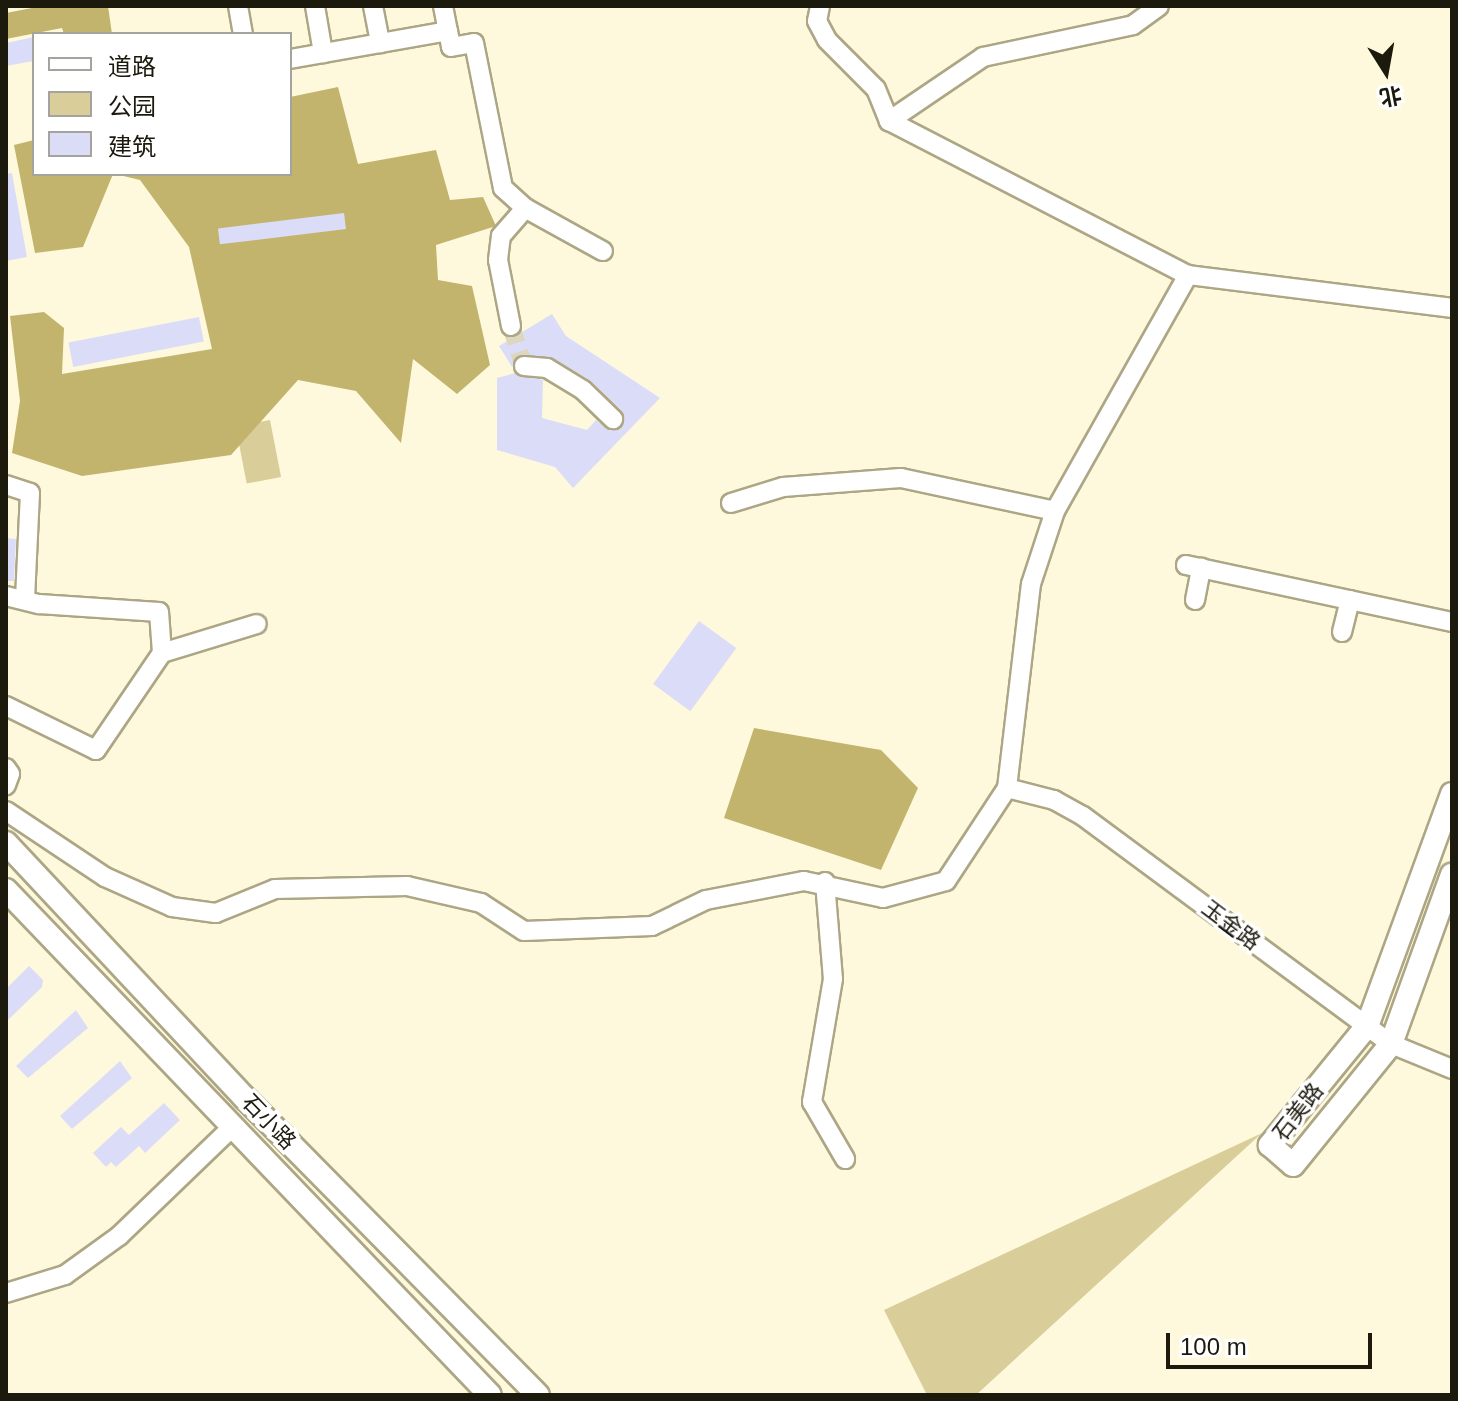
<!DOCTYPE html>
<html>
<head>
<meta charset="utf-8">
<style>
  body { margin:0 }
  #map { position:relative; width:1458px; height:1401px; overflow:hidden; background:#fef9dd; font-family:Arial,"Noto Sans SC",sans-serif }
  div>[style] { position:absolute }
  .green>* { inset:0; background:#d9ce9a; transform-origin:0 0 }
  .forest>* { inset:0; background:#c3b46d }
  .building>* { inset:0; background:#dbddf8; transform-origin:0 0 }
  .minor-tunnel>* { height:18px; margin-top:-9px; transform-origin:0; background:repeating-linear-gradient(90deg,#dcd7be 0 18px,transparent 0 27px) }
  .roads { filter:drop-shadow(2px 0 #ada685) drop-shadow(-2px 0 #ada685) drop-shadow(0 2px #ada685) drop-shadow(0 -2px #ada685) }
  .minor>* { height:18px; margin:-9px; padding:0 9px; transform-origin:9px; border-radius:9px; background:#fff }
  .major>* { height:22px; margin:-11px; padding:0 11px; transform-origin:11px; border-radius:11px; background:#fff }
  span { translate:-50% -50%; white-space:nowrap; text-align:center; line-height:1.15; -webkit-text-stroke:7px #fff; paint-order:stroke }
  .street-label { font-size:22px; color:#1c190d }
  .frame { position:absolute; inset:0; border:8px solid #1c190d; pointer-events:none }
  .legend { position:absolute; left:32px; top:32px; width:260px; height:144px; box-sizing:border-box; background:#fff; border:2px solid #a4a39e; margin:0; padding:10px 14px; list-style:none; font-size:24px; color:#1c190d }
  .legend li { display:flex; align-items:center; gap:16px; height:40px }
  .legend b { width:40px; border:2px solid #a4a39e }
  .north { position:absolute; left:1346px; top:32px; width:80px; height:80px; -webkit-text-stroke:6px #fff; paint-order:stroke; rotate:169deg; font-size:22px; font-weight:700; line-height:32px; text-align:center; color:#1c190d }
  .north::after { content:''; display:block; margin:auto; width:28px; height:36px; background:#1c190d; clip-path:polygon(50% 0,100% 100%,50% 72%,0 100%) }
  .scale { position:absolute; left:1166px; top:1333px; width:206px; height:36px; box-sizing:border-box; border:4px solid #1c190d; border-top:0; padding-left:10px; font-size:24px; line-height:28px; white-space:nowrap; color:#1c190d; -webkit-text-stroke:6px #fff; paint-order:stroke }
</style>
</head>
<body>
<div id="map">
  <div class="green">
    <i style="left:270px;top:420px;width:58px;height:35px;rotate:79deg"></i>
    <i style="clip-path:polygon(1262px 1133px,976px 1395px,927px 1395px,884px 1310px)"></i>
  </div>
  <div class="forest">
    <i style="clip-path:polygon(42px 6px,108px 6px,112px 34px,64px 34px,62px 28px,6px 39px,6px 13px)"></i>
    <i style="clip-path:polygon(338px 87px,358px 164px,436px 150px,450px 200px,483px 197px,496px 226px,436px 245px,438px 280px,472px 286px,490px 365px,457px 394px,413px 359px,401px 443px,356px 391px,298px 380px,231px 455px,82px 476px,12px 453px,20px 401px,10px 316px,44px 312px,64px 328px,62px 374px,212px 349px,189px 247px,140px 180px,115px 174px,290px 174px,290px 97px)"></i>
    <i style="clip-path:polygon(34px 140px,34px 174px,113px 174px,83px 247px,35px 253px,14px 145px)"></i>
    <i style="clip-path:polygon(754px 728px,881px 750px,918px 788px,881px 870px,724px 818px)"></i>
  </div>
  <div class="building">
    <i style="clip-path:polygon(34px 37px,34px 61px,6px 66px,6px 43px)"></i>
    <i style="clip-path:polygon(12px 173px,27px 257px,6px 261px,6px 174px)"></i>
    <i style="left:344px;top:213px;width:16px;height:127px;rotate:83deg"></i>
    <i style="clip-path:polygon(552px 314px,566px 336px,660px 398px,573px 488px,555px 467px,497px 450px,497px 378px,515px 373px,543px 380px,542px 418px,587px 430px,596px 420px,611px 431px,624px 423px,621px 410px,591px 381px,553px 358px,520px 355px,512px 367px,499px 346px)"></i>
    <i style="left:199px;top:317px;width:25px;height:133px;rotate:79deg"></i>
    <i style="clip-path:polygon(6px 538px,16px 539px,14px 581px,6px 581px)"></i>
    <i style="left:699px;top:621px;width:46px;height:78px;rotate:36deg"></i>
    <i style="clip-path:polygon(29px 966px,43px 980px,42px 987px,6px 1022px,6px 989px)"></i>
    <i style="clip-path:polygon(76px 1010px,88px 1028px,28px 1078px,16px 1066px)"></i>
    <i style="clip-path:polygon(120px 1061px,132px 1078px,72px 1129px,60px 1116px)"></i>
    <i style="clip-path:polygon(164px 1103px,180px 1120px,145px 1153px,139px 1146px,116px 1167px,111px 1162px,106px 1167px,93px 1153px,121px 1127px,129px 1135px)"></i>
  </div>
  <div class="minor-tunnel">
    <i style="left:511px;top:326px;width:42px;rotate:72deg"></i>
  </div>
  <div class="roads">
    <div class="minor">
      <i style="left:238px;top:6px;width:28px;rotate:80deg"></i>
      <i style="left:315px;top:6px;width:48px;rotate:80.3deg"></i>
      <i style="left:373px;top:6px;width:38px;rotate:79deg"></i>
      <i style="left:443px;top:6px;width:25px;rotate:79deg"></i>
      <i style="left:820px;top:6px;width:15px;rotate:101deg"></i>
      <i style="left:817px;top:21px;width:21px;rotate:62deg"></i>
      <i style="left:827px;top:40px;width:69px;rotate:45deg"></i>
      <i style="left:876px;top:89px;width:35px;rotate:68deg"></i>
      <i style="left:889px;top:121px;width:336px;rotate:27.3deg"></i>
      <i style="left:1188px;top:275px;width:266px;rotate:7.1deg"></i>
      <i style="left:290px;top:59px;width:160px;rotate:-10deg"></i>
      <i style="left:448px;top:31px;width:16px;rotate:79deg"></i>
      <i style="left:451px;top:47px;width:23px;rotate:-10deg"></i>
      <i style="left:474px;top:43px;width:148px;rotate:78.7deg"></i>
      <i style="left:503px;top:188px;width:30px;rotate:42deg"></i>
      <i style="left:525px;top:208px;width:89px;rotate:28.9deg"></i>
      <i style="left:889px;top:121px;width:114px;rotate:-34.2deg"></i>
      <i style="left:983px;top:57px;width:153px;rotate:-12deg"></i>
      <i style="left:1133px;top:25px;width:32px;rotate:-36deg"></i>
      <i style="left:511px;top:326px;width:67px;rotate:-101.1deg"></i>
      <i style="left:498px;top:260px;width:24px;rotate:-83deg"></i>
      <i style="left:501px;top:236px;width:37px;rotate:-49deg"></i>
      <i style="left:524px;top:366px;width:23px;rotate:5deg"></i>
      <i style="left:547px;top:368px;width:42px;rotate:31.4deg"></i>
      <i style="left:583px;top:390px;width:42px;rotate:44deg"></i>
      <i style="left:6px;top:485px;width:25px;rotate:18deg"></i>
      <i style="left:30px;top:493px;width:107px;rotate:92.7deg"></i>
      <i style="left:731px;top:503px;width:54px;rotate:-17.1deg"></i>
      <i style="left:783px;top:487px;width:118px;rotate:-4.4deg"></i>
      <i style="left:901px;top:478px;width:157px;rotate:12.1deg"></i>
      <i style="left:1186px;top:565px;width:272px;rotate:12.1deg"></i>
      <i style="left:6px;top:596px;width:34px;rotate:14deg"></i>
      <i style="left:39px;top:604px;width:120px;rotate:3.8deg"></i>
      <i style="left:159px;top:612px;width:41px;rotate:85.8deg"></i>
      <i style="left:1195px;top:600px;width:33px;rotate:-79deg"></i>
      <i style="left:1342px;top:632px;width:33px;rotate:-76deg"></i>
      <i style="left:6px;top:706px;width:100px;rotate:26.1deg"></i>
      <i style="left:96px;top:750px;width:117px;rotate:-55.8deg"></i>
      <i style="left:162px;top:653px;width:99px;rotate:-17deg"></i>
      <i style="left:6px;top:768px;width:7px;rotate:56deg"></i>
      <i style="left:10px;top:774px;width:12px;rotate:110deg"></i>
      <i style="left:1007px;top:788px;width:49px;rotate:14.3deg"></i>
      <i style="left:1054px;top:800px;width:33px;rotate:29deg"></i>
      <i style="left:1083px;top:816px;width:383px;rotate:36.5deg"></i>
      <i style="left:1391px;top:1044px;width:66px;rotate:22.3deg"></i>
      <i style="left:6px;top:811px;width:119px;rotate:33.7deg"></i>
      <i style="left:105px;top:877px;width:73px;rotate:24.1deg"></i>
      <i style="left:172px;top:907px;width:44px;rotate:7.8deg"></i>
      <i style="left:216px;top:913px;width:64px;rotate:-22.1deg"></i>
      <i style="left:275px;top:889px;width:132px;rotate:-1.3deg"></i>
      <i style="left:407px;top:886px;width:76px;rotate:12.9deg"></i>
      <i style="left:481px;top:903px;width:51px;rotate:33.1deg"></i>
      <i style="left:524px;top:931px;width:128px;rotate:-2.2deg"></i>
      <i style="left:652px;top:926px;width:60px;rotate:-25.7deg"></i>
      <i style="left:706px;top:900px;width:100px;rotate:-11deg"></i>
      <i style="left:804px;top:881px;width:81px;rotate:12.1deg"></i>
      <i style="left:883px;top:898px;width:65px;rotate:-15.1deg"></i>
      <i style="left:946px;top:881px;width:111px;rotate:-56.7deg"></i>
      <i style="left:1007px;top:788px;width:205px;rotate:-83.3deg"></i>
      <i style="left:1031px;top:584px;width:77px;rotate:-71.8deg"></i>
      <i style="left:1055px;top:511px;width:271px;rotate:-60.6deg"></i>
      <i style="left:825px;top:882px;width:97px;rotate:85.3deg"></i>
      <i style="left:833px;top:979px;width:125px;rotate:99.7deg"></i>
      <i style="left:812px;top:1102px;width:66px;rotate:59.9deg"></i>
      <i style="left:6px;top:1293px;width:62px;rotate:-17deg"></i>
      <i style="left:65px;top:1275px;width:67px;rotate:-35.8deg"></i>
      <i style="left:119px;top:1236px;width:154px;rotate:-43.9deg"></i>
    </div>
    <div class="major">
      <i style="left:1452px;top:794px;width:247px;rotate:110.1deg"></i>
      <i style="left:1367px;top:1026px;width:154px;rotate:129.2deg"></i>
      <i style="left:1270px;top:1145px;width:30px;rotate:41deg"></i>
      <i style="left:1293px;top:1165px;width:156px;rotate:-51deg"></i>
      <i style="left:1391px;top:1044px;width:180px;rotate:-70.2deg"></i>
      <i style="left:6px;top:843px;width:349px;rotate:46.9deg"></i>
      <i style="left:245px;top:1098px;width:417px;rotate:45.4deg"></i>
      <i style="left:6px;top:890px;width:699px;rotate:46.22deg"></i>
    </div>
  </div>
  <div class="street-label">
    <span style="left:1231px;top:925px;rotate:37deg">玉金路</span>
    <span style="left:1298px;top:1112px;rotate:-52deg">石美路</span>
    <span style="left:269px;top:1122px;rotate:46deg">石小路</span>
  </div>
  <div class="frame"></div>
  <ul class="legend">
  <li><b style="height:10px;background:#fff"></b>道路</li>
  <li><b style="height:22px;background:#d9ce9a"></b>公园</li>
  <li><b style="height:22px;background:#dbddf8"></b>建筑</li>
  </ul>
  <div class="north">北</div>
  <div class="scale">100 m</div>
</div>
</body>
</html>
